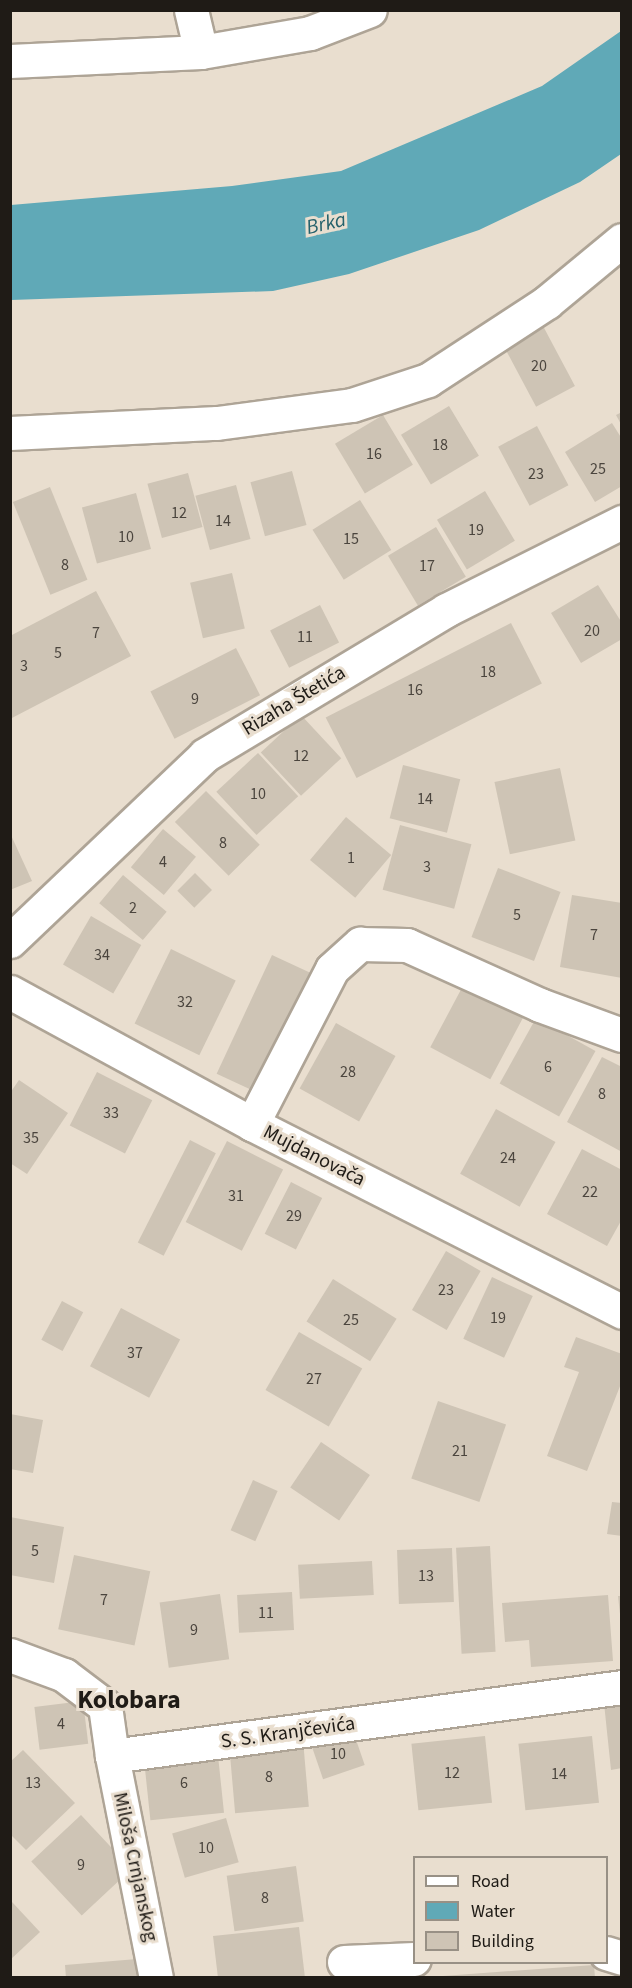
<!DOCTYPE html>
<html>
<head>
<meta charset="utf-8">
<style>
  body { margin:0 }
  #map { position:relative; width:632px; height:1988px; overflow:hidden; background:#e9decf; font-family:"Source Sans 3",sans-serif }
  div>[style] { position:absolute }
  .water>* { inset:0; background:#60a9b7 }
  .building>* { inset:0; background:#cec4b5; transform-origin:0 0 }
  .roads { filter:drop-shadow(2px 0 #aea496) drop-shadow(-2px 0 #aea496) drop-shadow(0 2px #aea496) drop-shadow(0 -2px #aea496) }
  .street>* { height:33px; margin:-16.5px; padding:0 16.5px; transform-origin:16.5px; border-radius:16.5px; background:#fff }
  span { translate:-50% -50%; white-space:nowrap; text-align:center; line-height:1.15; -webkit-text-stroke:6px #e9decf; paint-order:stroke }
  .number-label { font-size:16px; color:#4b453e }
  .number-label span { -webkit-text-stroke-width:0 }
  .street-label { font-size:20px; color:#1f1b16 }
  .water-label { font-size:21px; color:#24616b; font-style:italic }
  .district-label { font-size:26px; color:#1f1b16; font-weight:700 }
  .frame { position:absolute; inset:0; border:12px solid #1f1b16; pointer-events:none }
  .legend { position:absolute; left:413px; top:1856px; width:195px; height:108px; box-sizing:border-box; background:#e9decf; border:2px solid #989085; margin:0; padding:8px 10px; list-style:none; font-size:18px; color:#1f1b16 }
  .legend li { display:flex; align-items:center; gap:12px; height:30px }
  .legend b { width:30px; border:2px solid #989085 }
</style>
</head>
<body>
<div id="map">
  <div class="water">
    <i style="clip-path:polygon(621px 31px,621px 154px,580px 182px,479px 230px,349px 274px,273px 291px,11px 300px,11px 205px,232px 186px,341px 171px,542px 86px)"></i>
  </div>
  <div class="building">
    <i style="left:543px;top:326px;width:68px;height:44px;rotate:62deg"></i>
    <i style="left:449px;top:406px;width:58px;height:56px;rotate:59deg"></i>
    <i style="clip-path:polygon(622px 412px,622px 426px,616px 415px)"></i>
    <i style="left:383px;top:415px;width:58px;height:56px;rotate:59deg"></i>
    <i style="clip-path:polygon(612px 423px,622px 439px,622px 486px,595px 502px,565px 452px)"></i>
    <i style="left:537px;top:426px;width:67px;height:44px;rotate:62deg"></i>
    <i style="left:292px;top:471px;width:56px;height:43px;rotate:75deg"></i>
    <i style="left:188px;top:473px;width:56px;height:42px;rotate:75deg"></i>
    <i style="left:236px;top:485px;width:56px;height:42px;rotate:75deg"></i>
    <i style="left:50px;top:487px;width:100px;height:40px;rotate:68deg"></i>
    <i style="left:485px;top:491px;width:58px;height:56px;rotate:59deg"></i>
    <i style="left:136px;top:493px;width:58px;height:56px;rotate:75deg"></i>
    <i style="left:360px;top:500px;width:59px;height:56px;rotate:58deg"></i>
    <i style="left:436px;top:527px;width:58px;height:56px;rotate:59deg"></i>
    <i style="left:232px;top:573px;width:57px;height:43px;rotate:77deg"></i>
    <i style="clip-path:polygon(598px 585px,622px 623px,622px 639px,581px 663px,551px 613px)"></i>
    <i style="clip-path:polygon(96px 591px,131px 656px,10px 719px,10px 636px)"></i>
    <i style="left:320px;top:605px;width:42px;height:56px;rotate:63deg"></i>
    <i style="left:511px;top:623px;width:68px;height:208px;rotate:63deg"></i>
    <i style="left:236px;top:648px;width:53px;height:96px;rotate:63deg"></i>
    <i style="left:301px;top:715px;width:59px;height:55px;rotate:47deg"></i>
    <i style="left:258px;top:753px;width:59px;height:57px;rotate:47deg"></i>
    <i style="left:403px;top:765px;width:59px;height:55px;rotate:14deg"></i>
    <i style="left:560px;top:768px;width:74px;height:67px;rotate:78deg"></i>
    <i style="left:206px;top:791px;width:76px;height:44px;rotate:45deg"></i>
    <i style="left:346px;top:817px;width:59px;height:56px;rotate:40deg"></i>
    <i style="left:400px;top:825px;width:74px;height:67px;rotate:15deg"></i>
    <i style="left:163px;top:829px;width:43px;height:50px;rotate:40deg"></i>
    <i style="clip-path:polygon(10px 833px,32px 881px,10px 890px)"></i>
    <i style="left:498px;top:868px;width:67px;height:74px;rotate:21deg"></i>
    <i style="left:195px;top:873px;width:24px;height:25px;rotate:45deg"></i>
    <i style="left:123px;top:875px;width:57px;height:37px;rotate:40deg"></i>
    <i style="clip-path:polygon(572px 895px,622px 903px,622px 978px,560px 967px)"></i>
    <i style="left:91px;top:916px;width:58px;height:56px;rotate:30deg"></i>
    <i style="left:171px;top:949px;width:72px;height:83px;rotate:26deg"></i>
    <i style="left:272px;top:955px;width:44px;height:131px;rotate:25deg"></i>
    <i style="left:465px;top:982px;width:68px;height:74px;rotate:28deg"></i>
    <i style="left:536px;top:1018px;width:68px;height:75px;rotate:29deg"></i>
    <i style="left:336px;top:1023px;width:68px;height:75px;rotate:29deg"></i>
    <i style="clip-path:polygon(602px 1057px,622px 1067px,622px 1152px,567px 1122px)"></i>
    <i style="left:97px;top:1072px;width:62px;height:60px;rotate:27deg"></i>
    <i style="clip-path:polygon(19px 1080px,68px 1113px,27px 1174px,10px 1163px,10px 1093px)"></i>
    <i style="left:496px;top:1109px;width:68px;height:74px;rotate:29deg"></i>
    <i style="left:190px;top:1140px;width:29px;height:115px;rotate:27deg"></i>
    <i style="left:227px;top:1141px;width:63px;height:91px;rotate:27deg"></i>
    <i style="clip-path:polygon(582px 1149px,622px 1170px,622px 1219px,607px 1246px,547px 1214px)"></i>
    <i style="left:291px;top:1182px;width:35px;height:58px;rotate:27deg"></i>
    <i style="left:446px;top:1251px;width:40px;height:68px;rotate:30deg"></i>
    <i style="left:492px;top:1277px;width:45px;height:68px;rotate:25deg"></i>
    <i style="left:333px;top:1279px;width:75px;height:50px;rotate:32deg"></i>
    <i style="left:62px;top:1301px;width:24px;height:44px;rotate:28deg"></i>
    <i style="left:121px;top:1308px;width:67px;height:66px;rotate:28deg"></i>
    <i style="left:299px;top:1332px;width:73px;height:67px;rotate:30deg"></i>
    <i style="clip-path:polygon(576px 1337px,622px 1354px,622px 1381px,587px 1471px,547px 1456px,579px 1372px,564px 1367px)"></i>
    <i style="left:438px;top:1401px;width:72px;height:82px;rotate:19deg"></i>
    <i style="clip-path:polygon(10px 1414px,43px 1420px,33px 1473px,10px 1469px)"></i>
    <i style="left:321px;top:1442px;width:59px;height:55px;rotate:34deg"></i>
    <i style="left:253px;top:1480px;width:27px;height:55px;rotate:24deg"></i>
    <i style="clip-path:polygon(612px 1502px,622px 1503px,622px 1536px,607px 1534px)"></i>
    <i style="clip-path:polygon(10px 1517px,64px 1527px,54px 1583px,10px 1575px)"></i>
    <i style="left:490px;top:1546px;width:106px;height:34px;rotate:87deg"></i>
    <i style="left:452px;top:1548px;width:54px;height:55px;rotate:88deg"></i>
    <i style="left:74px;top:1555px;width:78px;height:76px;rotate:12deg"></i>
    <i style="left:372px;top:1561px;width:34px;height:74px;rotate:87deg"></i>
    <i style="left:292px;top:1592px;width:38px;height:55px;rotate:87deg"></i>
    <i style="left:220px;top:1594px;width:66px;height:61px;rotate:82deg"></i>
    <i style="clip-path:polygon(608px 1595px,613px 1661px,531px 1667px,529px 1640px,505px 1642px,502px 1603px)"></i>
    <i style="clip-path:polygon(618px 1596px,622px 1596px,622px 1614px,620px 1614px)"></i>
    <i style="left:83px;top:1701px;width:43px;height:49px;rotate:83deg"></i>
    <i style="clip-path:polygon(622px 1701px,622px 1768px,611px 1770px,604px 1703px)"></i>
    <i style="left:352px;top:1728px;width:39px;height:44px;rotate:71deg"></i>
    <i style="left:485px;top:1736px;width:67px;height:74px;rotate:84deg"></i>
    <i style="left:592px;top:1736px;width:67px;height:74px;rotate:84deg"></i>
    <i style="left:303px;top:1740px;width:67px;height:74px;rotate:85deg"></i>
    <i style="left:217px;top:1746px;width:67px;height:74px;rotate:84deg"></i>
    <i style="clip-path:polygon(23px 1750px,75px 1803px,26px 1850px,10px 1834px,10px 1762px)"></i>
    <i style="left:81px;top:1815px;width:74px;height:68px;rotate:47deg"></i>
    <i style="left:226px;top:1818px;width:46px;height:56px;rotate:74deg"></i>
    <i style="left:296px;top:1866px;width:56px;height:70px;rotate:82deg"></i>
    <i style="clip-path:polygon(12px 1902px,40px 1932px,10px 1960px,10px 1904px)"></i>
    <i style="clip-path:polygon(299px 1927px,305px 1978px,218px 1978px,213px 1936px)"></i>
    <i style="clip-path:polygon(137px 1959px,139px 1978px,66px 1978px,65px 1965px)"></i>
    <i style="clip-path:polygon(594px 1965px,595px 1978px,443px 1978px,443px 1976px)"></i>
  </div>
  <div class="roads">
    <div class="street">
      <i style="left:191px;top:10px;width:43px;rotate:76.6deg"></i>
      <i style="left:10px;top:61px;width:191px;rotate:-2.7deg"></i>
      <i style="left:201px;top:52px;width:111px;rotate:-9.9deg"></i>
      <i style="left:310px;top:33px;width:64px;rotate:-21deg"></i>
      <i style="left:10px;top:433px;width:207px;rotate:-2.8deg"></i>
      <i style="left:217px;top:423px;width:136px;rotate:-7.6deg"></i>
      <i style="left:352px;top:405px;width:80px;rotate:-18.2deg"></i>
      <i style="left:428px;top:380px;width:142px;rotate:-33.2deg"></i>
      <i style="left:547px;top:302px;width:97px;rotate:-39.6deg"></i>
      <i style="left:10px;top:941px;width:269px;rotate:-43.6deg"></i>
      <i style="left:205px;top:755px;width:281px;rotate:-31deg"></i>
      <i style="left:446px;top:610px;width:197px;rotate:-26.6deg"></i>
      <i style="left:10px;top:992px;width:276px;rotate:28.6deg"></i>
      <i style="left:252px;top:1124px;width:415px;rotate:26.9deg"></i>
      <i style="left:252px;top:1124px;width:174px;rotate:-62.7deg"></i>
      <i style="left:332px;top:969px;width:38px;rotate:-42deg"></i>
      <i style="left:360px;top:944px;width:47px;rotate:1.2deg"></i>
      <i style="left:407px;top:945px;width:146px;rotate:24.3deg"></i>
      <i style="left:540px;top:1005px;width:87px;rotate:20.1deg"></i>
      <i style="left:10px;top:1655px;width:58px;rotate:20.3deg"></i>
      <i style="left:64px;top:1675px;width:51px;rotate:37.1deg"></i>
      <i style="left:105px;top:1706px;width:50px;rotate:82deg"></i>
      <i style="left:112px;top:1756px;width:515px;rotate:-7.7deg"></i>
      <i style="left:112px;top:1756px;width:226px;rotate:78.8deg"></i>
      <i style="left:606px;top:1953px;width:17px;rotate:17deg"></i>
      <i style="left:344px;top:1962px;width:70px;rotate:-2.5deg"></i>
    </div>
  </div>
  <div class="number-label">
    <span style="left:539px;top:366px">20</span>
    <span style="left:440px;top:445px">18</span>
    <span style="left:374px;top:454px">16</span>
    <span style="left:598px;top:469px">25</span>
    <span style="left:536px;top:474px">23</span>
    <span style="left:179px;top:513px">12</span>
    <span style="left:223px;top:521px">14</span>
    <span style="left:476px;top:530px">19</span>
    <span style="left:126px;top:537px">10</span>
    <span style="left:351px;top:539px">15</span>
    <span style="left:65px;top:565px">8</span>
    <span style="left:427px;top:566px">17</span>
    <span style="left:592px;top:631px">20</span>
    <span style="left:96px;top:633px">7</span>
    <span style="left:305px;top:637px">11</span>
    <span style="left:58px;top:653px">5</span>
    <span style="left:24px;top:666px">3</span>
    <span style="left:488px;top:672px">18</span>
    <span style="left:415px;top:690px">16</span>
    <span style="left:195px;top:699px">9</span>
    <span style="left:301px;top:756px">12</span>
    <span style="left:258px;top:794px">10</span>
    <span style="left:425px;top:799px">14</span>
    <span style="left:223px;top:843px">8</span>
    <span style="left:351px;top:858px">1</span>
    <span style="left:163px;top:862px">4</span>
    <span style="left:427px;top:867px">3</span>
    <span style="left:133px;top:908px">2</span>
    <span style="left:517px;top:915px">5</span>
    <span style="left:594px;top:935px">7</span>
    <span style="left:102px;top:955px">34</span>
    <span style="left:185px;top:1002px">32</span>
    <span style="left:548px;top:1067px">6</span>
    <span style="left:348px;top:1072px">28</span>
    <span style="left:602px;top:1094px">8</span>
    <span style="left:111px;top:1113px">33</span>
    <span style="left:31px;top:1138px">35</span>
    <span style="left:508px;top:1158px">24</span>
    <span style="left:590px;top:1192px">22</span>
    <span style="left:236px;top:1196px">31</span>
    <span style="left:294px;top:1216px">29</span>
    <span style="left:446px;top:1290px">23</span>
    <span style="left:498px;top:1318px">19</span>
    <span style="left:351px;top:1320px">25</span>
    <span style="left:135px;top:1353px">37</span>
    <span style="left:314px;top:1379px">27</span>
    <span style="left:460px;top:1451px">21</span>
    <span style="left:35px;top:1551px">5</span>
    <span style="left:426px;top:1576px">13</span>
    <span style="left:104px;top:1600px">7</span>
    <span style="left:266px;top:1613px">11</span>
    <span style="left:194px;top:1630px">9</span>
    <span style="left:61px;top:1724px">4</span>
    <span style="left:338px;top:1754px">10</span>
    <span style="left:452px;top:1773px">12</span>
    <span style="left:559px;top:1774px">14</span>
    <span style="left:269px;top:1777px">8</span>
    <span style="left:33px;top:1783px">13</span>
    <span style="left:184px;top:1783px">6</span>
    <span style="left:206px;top:1848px">10</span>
    <span style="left:81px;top:1865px">9</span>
    <span style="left:265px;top:1898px">8</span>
  </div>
  <div class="street-label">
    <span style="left:294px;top:701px;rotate:-31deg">Rizaha Štetića</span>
    <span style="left:314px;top:1156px;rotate:27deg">Mujdanovača</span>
    <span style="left:288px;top:1733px;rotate:-8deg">S. S. Kranjčevića</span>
    <span style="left:135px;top:1867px;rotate:78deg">Miloša Crnjanskog</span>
  </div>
  <div class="water-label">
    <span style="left:326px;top:223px;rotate:-13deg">Brka</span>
  </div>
  <div class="district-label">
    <span style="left:129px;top:1700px">Kolobara</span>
  </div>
  <div class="frame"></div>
  <ul class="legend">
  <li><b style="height:8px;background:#fff"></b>Road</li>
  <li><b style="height:16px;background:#60a9b7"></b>Water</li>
  <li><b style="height:16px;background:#cec4b5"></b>Building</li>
  </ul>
</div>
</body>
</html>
